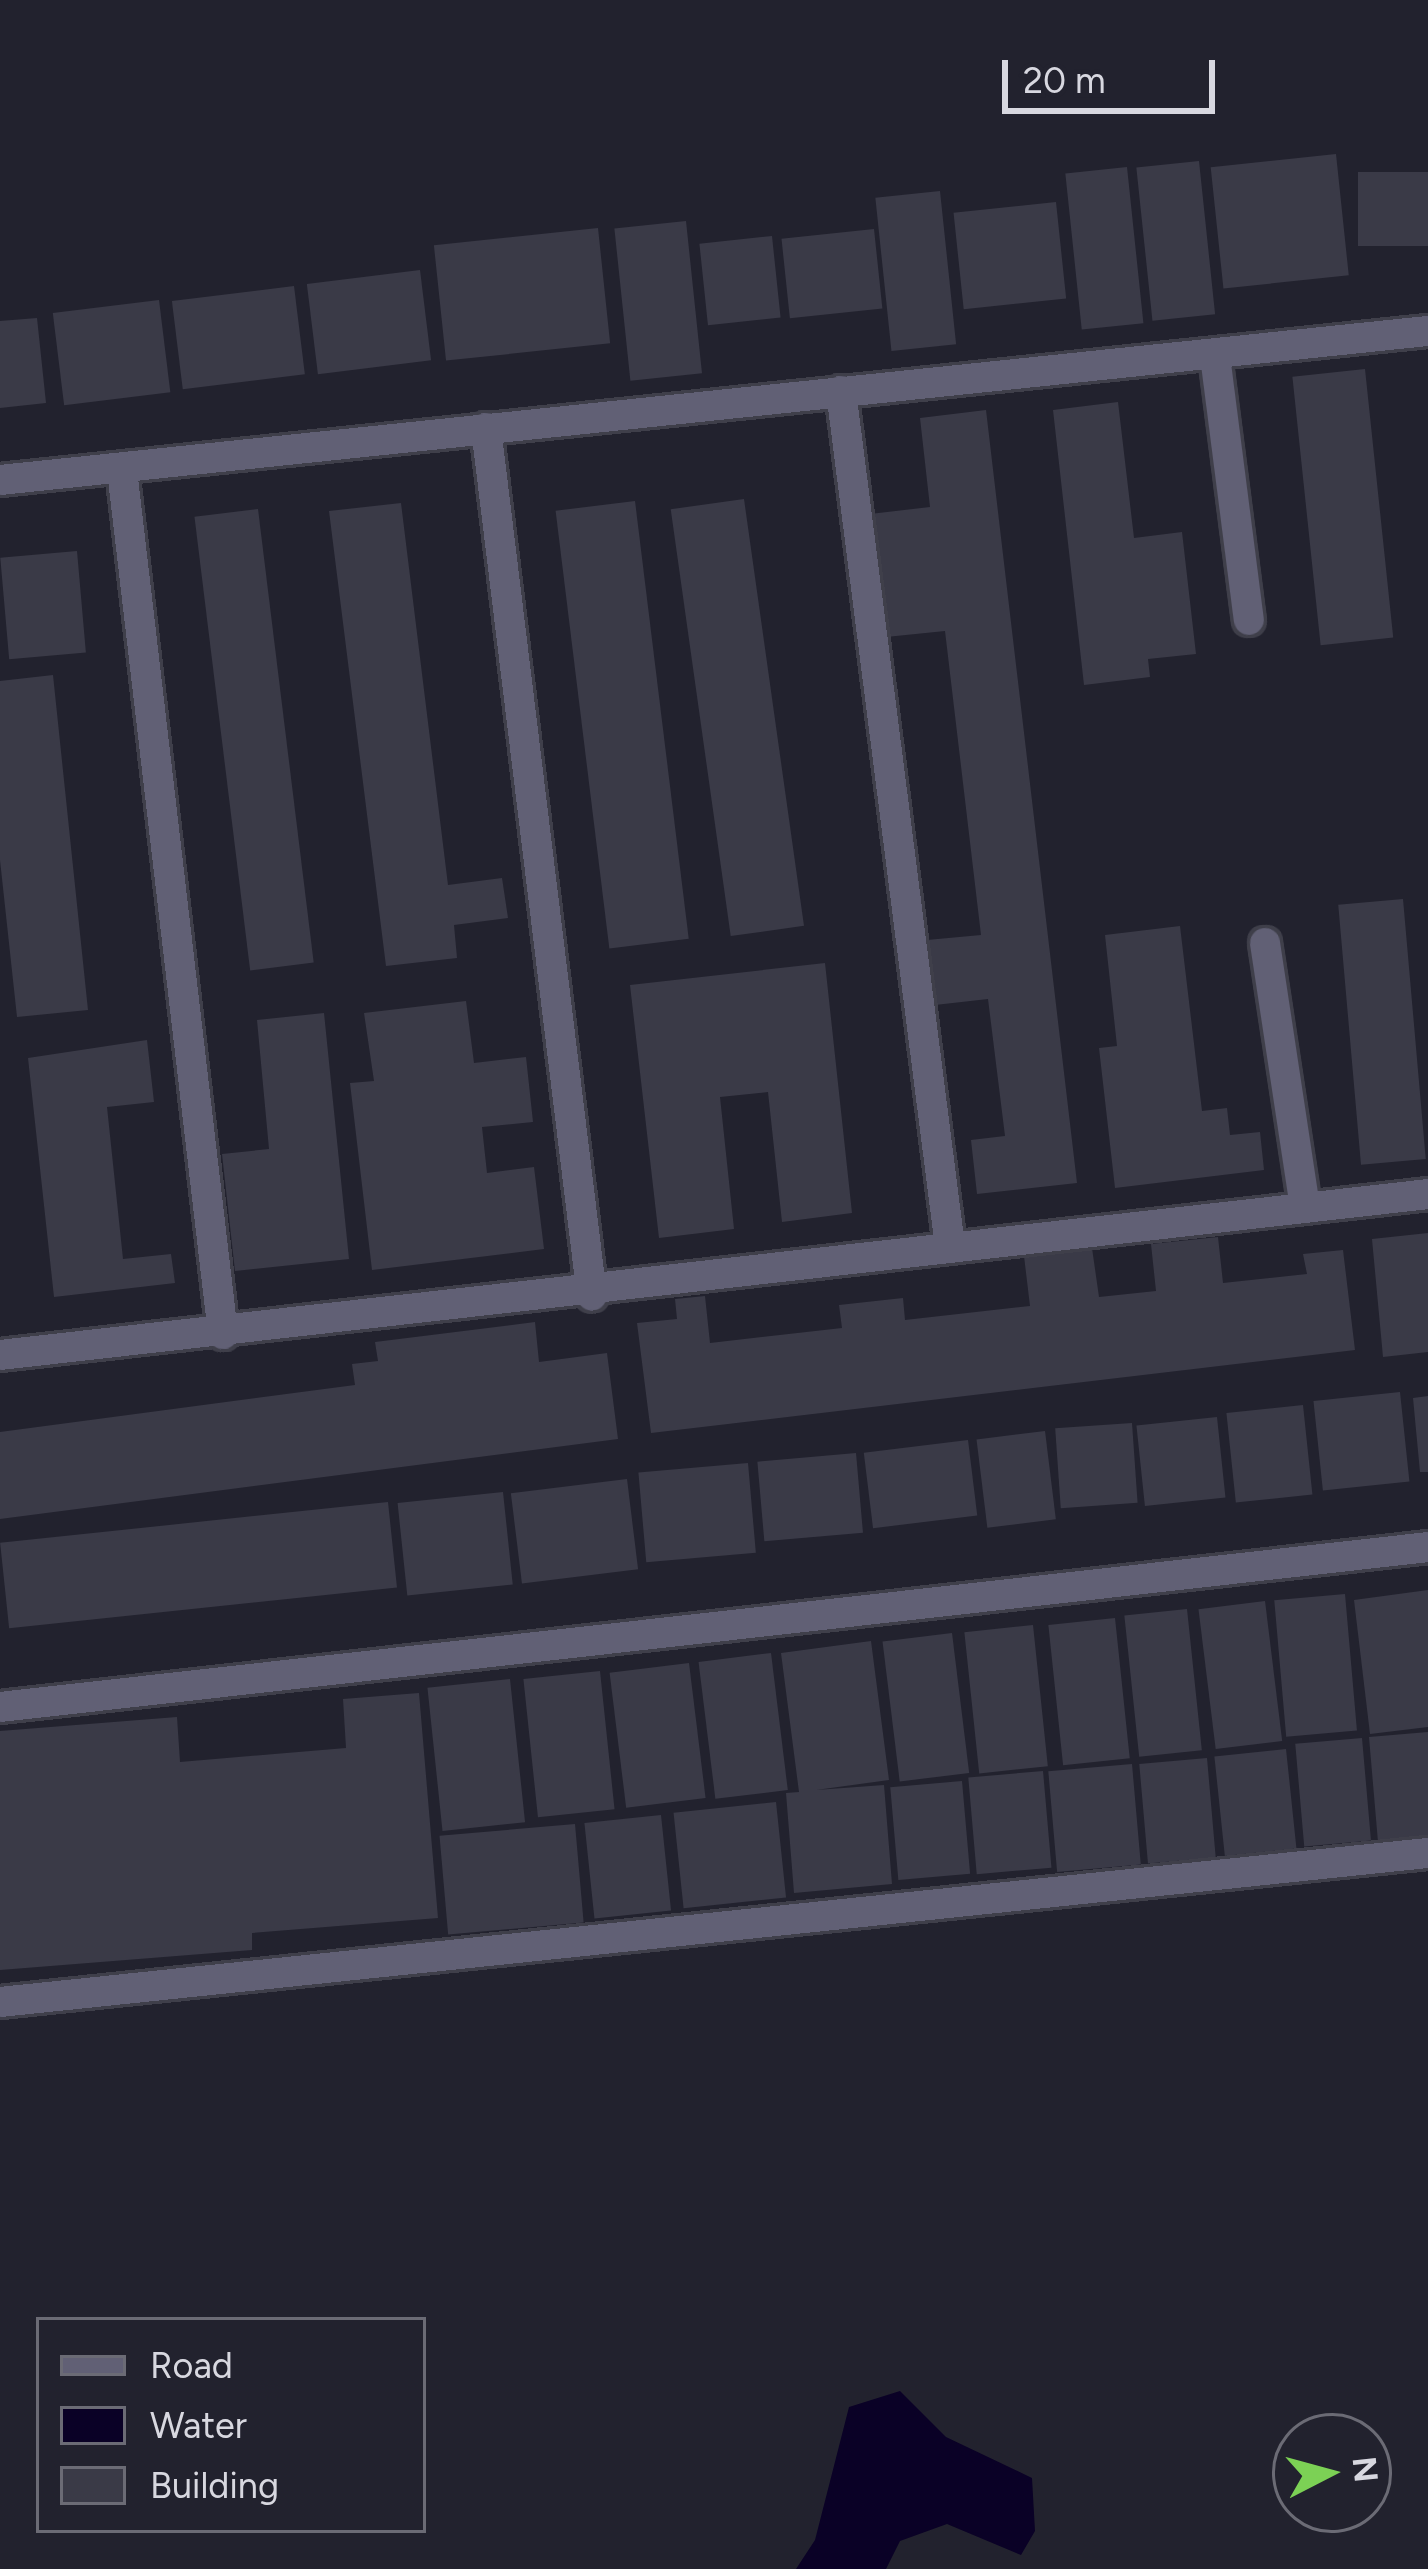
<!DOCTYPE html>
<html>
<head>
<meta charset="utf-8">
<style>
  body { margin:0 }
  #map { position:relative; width:1428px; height:2569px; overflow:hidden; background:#22222e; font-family:Figtree,sans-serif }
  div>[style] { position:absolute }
  .water>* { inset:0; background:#0a0126 }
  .building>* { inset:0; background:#3a3a47; transform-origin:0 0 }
  .roads { filter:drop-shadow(3px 0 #3f3f4a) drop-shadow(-3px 0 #3f3f4a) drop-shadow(0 3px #3f3f4a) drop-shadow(0 -3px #3f3f4a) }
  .minor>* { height:30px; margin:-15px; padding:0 15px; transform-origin:15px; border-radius:15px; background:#616075 }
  span { translate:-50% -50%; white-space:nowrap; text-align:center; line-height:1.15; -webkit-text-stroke:9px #22222e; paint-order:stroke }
  .legend { position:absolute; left:36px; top:2317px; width:390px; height:216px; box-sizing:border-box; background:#22222e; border:3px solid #6b6b75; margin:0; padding:15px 21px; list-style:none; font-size:36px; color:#d8d8e0 }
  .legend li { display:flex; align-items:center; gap:24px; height:60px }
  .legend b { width:60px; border:3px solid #6b6b75 }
  .north { position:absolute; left:1272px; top:2413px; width:120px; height:120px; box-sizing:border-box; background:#22222e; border:3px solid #6b6b75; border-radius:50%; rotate:84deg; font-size:33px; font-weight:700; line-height:48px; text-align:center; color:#d8d8e0 }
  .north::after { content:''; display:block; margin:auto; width:42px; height:54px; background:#7cd155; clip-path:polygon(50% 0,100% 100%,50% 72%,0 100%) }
  .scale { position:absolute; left:1002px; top:60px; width:213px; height:54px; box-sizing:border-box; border:6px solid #d8d8e0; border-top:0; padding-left:15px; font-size:36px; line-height:42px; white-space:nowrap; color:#d8d8e0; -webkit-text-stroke:9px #22222e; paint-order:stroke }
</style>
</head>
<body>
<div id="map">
  <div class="water">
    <i style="clip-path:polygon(900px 2391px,946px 2437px,1032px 2478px,1035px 2531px,1021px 2555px,947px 2524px,900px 2541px,886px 2569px,796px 2569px,815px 2540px,849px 2407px)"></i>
  </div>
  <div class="building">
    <i style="left:1336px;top:154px;width:122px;height:126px;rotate:84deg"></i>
    <i style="left:1199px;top:161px;width:154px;height:63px;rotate:84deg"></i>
    <i style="left:1127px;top:167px;width:157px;height:62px;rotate:84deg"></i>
    <i style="left:1428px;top:172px;width:74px;height:70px;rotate:90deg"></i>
    <i style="left:940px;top:191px;width:154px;height:65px;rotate:84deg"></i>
    <i style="left:1056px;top:202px;width:97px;height:103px;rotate:84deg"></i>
    <i style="left:686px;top:221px;width:153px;height:72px;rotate:84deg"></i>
    <i style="left:598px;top:228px;width:116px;height:165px;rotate:84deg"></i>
    <i style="left:874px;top:229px;width:80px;height:93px;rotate:84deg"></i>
    <i style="left:772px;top:236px;width:82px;height:73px;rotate:84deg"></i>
    <i style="left:420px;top:270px;width:91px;height:114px;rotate:83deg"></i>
    <i style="left:294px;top:286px;width:89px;height:123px;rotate:83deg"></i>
    <i style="left:159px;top:300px;width:93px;height:107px;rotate:83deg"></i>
    <i style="clip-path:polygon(37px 318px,46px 403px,0 408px,0 321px)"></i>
    <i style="left:1365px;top:369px;width:270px;height:73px;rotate:84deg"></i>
    <i style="clip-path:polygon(1118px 402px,1134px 538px,1182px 532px,1196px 654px,1148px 659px,1150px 677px,1084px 685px,1053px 410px)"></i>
    <i style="clip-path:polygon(986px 410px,1077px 1183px,977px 1194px,971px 1140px,1005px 1136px,988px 999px,935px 1005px,927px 940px,981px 935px,945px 631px,886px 637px,870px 514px,930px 507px,920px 418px)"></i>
    <i style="left:744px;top:499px;width:431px;height:74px;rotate:82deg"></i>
    <i style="left:635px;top:501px;width:441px;height:80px;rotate:83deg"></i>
    <i style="clip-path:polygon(401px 503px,448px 885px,502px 878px,508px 918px,454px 925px,457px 958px,386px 966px,329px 511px)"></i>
    <i style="left:258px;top:509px;width:457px;height:64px;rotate:83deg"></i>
    <i style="left:77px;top:551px;width:102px;height:77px;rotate:85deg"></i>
    <i style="clip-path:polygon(53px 675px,88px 1010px,17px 1017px,0 860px,0 681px)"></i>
    <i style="left:1403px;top:899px;width:261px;height:65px;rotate:85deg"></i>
    <i style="clip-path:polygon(1180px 926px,1202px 1111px,1227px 1108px,1230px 1135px,1260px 1132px,1264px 1170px,1115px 1188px,1099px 1048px,1117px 1046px,1105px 935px)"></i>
    <i style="clip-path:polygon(825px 963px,852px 1213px,782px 1222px,768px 1092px,720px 1097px,734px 1229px,659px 1238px,630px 985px)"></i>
    <i style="clip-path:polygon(466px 1001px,474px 1063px,526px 1057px,533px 1122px,482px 1127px,487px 1173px,534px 1167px,544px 1249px,372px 1270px,350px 1083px,374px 1081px,364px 1013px)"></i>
    <i style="clip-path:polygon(324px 1013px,349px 1259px,235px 1271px,222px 1154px,269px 1149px,257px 1020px)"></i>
    <i style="clip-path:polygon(147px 1040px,154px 1102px,107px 1107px,123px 1259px,171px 1254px,175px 1283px,54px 1297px,28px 1058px)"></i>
    <i style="clip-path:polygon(1428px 1233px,1428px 1352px,1383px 1357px,1372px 1239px)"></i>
    <i style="clip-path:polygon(1218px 1237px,1223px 1283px,1307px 1274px,1303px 1254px,1343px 1250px,1355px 1350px,651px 1433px,637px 1323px,677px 1319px,675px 1299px,705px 1296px,710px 1343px,842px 1328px,839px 1305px,903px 1298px,905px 1320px,1030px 1306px,1024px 1256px,1092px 1248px,1099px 1297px,1156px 1291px,1151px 1244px)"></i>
    <i style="clip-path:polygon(535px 1322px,539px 1362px,607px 1353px,618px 1439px,0 1519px,0 1432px,355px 1385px,352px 1364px,378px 1361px,375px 1342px)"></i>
    <i style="left:1400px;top:1392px;width:90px;height:87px;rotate:84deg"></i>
    <i style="clip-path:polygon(1428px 1396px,1428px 1472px,1420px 1472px,1413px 1398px)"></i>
    <i style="left:1303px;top:1405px;width:90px;height:77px;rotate:84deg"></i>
    <i style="left:1217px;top:1417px;width:81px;height:81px;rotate:84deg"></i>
    <i style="left:1132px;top:1423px;width:80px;height:77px;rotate:86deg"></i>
    <i style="left:1045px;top:1431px;width:89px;height:69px;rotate:83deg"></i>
    <i style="left:968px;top:1440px;width:76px;height:105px;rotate:83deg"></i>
    <i style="left:856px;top:1453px;width:80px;height:99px;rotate:85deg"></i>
    <i style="left:748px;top:1463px;width:90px;height:110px;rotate:85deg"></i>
    <i style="left:627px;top:1479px;width:91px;height:117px;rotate:83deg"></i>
    <i style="left:503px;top:1492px;width:93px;height:106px;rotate:84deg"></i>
    <i style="left:388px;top:1502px;width:86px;height:390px;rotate:84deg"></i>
    <i style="clip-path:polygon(1428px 1590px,1428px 1727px,1370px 1734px,1354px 1600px)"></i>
    <i style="left:1345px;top:1594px;width:137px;height:71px;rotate:85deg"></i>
    <i style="left:1265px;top:1601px;width:141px;height:67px;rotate:83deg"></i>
    <i style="left:1187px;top:1609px;width:142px;height:63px;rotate:84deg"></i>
    <i style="left:1115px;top:1618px;width:141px;height:67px;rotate:84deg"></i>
    <i style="left:1033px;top:1625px;width:142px;height:69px;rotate:84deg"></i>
    <i style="left:952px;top:1633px;width:141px;height:70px;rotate:83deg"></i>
    <i style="clip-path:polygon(871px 1641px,889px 1780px,816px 1790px,884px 1785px,892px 1884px,794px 1893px,786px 1793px,799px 1792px,781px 1653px)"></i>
    <i style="left:771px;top:1653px;width:138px;height:73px;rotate:83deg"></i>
    <i style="left:689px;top:1663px;width:136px;height:80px;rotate:83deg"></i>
    <i style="left:600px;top:1671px;width:139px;height:77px;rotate:84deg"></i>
    <i style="left:510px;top:1679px;width:144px;height:83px;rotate:84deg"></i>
    <i style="clip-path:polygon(419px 1693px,438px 1918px,252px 1933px,252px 1950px,0 1970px,0 1731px,177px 1717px,180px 1762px,346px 1748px,343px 1699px)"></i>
    <i style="clip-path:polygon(1428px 1732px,1428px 1838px,1378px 1842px,1369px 1737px)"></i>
    <i style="left:1362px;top:1738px;width:103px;height:67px;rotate:85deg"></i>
    <i style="left:1286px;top:1749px;width:100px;height:72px;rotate:84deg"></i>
    <i style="left:1207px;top:1758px;width:100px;height:68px;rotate:85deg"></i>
    <i style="left:1132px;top:1764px;width:101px;height:84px;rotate:85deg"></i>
    <i style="left:1043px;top:1771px;width:97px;height:75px;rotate:85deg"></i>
    <i style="left:962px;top:1781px;width:93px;height:72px;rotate:85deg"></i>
    <i style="left:776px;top:1802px;width:96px;height:103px;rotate:84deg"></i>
    <i style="left:661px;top:1815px;width:96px;height:77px;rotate:84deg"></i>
    <i style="left:575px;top:1824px;width:99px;height:136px;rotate:85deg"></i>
  </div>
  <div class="roads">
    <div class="minor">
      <i style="left:1215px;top:356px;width:266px;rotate:82.7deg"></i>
      <i style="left:841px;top:391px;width:863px;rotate:82.74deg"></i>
      <i style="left:486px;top:428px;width:874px;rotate:83.04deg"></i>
      <i style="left:122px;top:470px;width:870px;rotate:83.33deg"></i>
      <i style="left:0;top:480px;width:1436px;rotate:-5.96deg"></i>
      <i style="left:1265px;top:943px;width:266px;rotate:81.4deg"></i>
      <i style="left:0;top:1355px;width:1437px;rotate:-6.43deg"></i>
      <i style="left:0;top:1707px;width:1437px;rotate:-6.39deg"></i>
      <i style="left:0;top:2002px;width:1436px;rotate:-5.96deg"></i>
    </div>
  </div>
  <ul class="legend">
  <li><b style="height:15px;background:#616075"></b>Road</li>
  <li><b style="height:33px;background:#0a0126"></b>Water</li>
  <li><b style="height:33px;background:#3a3a47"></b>Building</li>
  </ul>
  <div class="north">N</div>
  <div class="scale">20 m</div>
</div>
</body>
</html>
